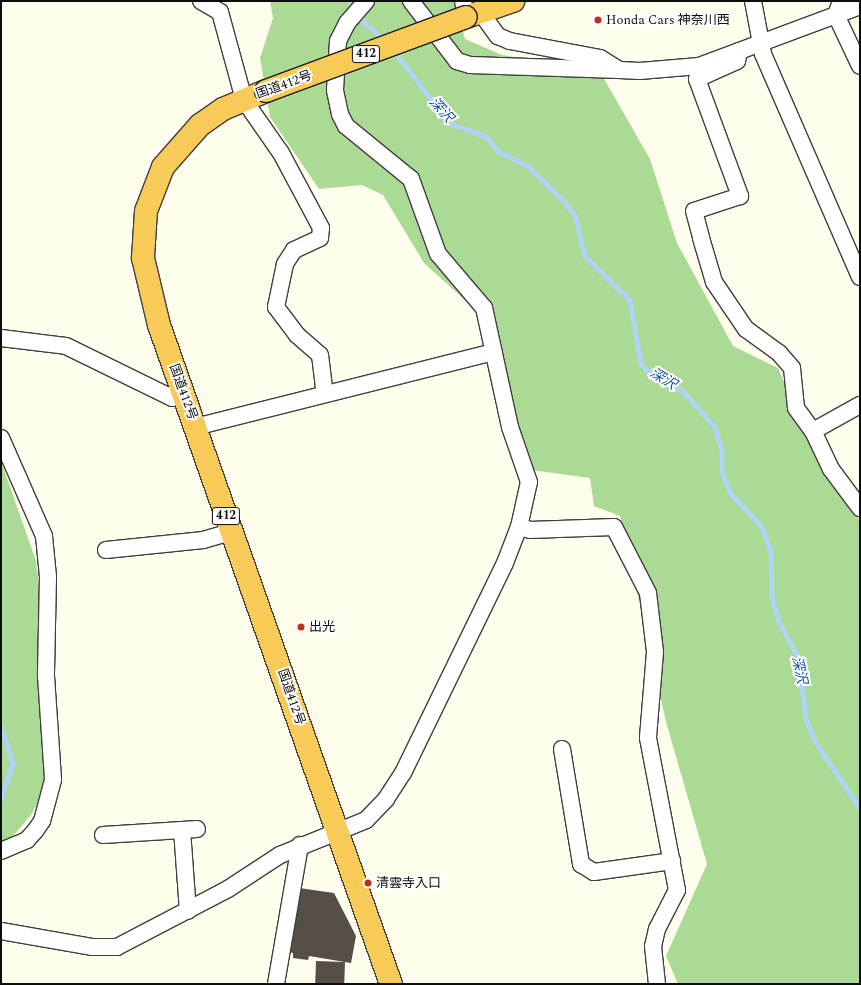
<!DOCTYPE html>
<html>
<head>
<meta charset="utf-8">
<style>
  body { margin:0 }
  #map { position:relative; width:861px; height:985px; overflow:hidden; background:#fffdeb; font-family:Spectral,"Noto Sans JP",serif }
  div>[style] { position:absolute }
  .forest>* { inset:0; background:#abda94 }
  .stream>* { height:4.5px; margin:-2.25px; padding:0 2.25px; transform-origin:2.25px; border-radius:2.25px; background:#b0d4f6 }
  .building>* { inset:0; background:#554f48; transform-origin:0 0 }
  .roads { filter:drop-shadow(1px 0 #3f3f3f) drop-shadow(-1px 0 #3f3f3f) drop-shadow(0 1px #3f3f3f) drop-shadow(0 -1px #3f3f3f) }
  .minor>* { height:16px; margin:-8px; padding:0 8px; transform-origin:8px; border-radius:8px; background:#fff }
  .trunk>* { height:22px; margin:-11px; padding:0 11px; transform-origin:11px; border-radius:11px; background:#f8cb59 }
  .bridges { filter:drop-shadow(1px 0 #1d1d1d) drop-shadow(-1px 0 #1d1d1d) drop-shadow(0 1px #1d1d1d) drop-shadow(0 -1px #1d1d1d) }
  .trunk-bridge>* { height:22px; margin:-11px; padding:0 11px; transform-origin:11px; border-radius:11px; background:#f8cb59 }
  .dots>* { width:11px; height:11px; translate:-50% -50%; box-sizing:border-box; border:2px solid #fff; border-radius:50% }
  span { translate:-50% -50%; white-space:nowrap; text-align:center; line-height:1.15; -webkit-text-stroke:4px #fff; paint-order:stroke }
  .shield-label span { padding:1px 3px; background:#fff; border:1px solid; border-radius:3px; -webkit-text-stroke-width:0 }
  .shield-label { font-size:12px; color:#0c0c0c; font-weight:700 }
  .poi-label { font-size:13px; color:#0c0c0c }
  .left { translate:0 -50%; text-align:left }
  .street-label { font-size:13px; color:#0c0c0c }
  .water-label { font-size:14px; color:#15529e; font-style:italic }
  .frame { position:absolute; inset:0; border:2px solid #0c0c0c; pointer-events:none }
</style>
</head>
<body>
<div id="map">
  <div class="forest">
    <i style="clip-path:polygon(270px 1px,454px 1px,465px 39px,502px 55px,599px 70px,650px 159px,677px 243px,733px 346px,778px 368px,826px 477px,860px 521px,860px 984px,678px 984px,666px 956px,707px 864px,666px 722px,620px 516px,594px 506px,590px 478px,524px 469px,494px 335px,466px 301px,424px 263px,383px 195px,362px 185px,319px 189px,270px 117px,260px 58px,273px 18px)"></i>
    <i style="clip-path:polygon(1px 461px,36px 561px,61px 759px,31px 815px,1px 850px)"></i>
  </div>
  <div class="stream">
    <i style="left:350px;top:1px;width:25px;rotate:56deg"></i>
    <i style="left:364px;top:22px;width:29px;rotate:41deg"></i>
    <i style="left:393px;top:50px;width:93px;rotate:52deg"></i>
    <i style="left:450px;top:123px;width:40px;rotate:21deg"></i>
    <i style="left:487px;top:137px;width:18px;rotate:52deg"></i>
    <i style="left:498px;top:151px;width:34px;rotate:27deg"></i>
    <i style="left:528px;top:166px;width:50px;rotate:44.2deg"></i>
    <i style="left:564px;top:201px;width:20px;rotate:53deg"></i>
    <i style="left:576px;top:217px;width:40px;rotate:77deg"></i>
    <i style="left:585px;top:256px;width:63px;rotate:44.4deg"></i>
    <i style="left:630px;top:300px;width:65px;rotate:80.2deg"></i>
    <i style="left:641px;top:364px;width:18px;rotate:43deg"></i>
    <i style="left:654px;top:376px;width:33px;rotate:27deg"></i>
    <i style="left:683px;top:391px;width:48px;rotate:48.4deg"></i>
    <i style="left:715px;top:427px;width:25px;rotate:74deg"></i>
    <i style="left:722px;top:451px;width:21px;rotate:90deg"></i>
    <i style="left:722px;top:472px;width:22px;rotate:68deg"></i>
    <i style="left:730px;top:492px;width:47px;rotate:47.6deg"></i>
    <i style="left:762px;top:527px;width:27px;rotate:70deg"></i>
    <i style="left:771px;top:552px;width:44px;rotate:88.7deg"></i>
    <i style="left:772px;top:596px;width:26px;rotate:74deg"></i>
    <i style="left:779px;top:621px;width:43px;rotate:62.2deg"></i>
    <i style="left:799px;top:659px;width:60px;rotate:83.3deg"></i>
    <i style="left:806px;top:719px;width:26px;rotate:67deg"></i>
    <i style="left:816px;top:743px;width:78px;rotate:55.9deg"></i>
    <i style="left:1px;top:726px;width:40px;rotate:72deg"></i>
    <i style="left:13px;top:764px;width:37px;rotate:109deg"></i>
  </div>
  <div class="building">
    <i style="clip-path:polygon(299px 888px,334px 893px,356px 936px,351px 963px,309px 956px,308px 960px,293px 958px,293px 953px,289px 952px)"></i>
    <i style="left:316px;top:961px;width:29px;height:23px;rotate:2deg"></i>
  </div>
  <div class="roads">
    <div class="minor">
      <i style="left:201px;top:1px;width:22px;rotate:30deg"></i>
      <i style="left:220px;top:12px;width:91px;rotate:74.7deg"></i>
      <i style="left:244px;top:100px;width:65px;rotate:55.1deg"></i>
      <i style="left:281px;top:153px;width:85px;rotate:61.9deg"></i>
      <i style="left:321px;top:228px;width:10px;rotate:96deg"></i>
      <i style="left:320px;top:238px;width:29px;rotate:155deg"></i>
      <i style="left:294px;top:250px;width:17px;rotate:123deg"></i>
      <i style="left:285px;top:264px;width:44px;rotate:101.8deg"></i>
      <i style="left:276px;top:307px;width:35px;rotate:53deg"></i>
      <i style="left:297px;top:335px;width:30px;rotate:41deg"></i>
      <i style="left:320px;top:355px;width:38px;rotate:83deg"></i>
      <i style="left:411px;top:1px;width:76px;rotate:52.5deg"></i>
      <i style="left:457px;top:61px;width:14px;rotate:17deg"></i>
      <i style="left:470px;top:65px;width:149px;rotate:1.9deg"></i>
      <i style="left:463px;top:1px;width:16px;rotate:79deg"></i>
      <i style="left:753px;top:1px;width:54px;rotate:79.3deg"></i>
      <i style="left:763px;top:54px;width:243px;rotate:66.5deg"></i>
      <i style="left:840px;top:4px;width:12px;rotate:110deg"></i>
      <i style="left:836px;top:15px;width:56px;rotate:64.8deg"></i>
      <i style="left:481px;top:13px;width:29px;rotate:54deg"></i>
      <i style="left:498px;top:36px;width:13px;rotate:23deg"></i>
      <i style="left:510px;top:41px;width:92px;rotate:10.7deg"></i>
      <i style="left:600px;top:58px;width:22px;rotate:32deg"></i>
      <i style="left:619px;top:70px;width:21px;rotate:3deg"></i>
      <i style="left:640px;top:71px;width:59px;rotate:-4.8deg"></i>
      <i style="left:699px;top:66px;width:172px;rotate:-20.4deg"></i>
      <i style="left:739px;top:51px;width:10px;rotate:101deg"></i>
      <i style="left:737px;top:61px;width:44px;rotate:155.8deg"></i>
      <i style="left:697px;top:79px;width:125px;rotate:69.8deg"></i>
      <i style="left:740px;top:196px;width:48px;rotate:161.9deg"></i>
      <i style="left:694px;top:211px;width:28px;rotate:75deg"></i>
      <i style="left:701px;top:238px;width:46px;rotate:73.5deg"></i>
      <i style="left:714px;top:282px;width:57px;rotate:55.8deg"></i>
      <i style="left:746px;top:329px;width:41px;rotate:36deg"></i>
      <i style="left:779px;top:353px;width:20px;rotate:49deg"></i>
      <i style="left:792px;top:368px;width:40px;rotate:84.3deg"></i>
      <i style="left:796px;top:408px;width:29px;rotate:54deg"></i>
      <i style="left:813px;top:431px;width:42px;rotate:64.7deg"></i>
      <i style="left:831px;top:469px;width:49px;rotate:53.4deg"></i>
      <i style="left:1px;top:338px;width:65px;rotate:7deg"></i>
      <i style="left:66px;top:346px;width:118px;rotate:26.1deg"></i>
      <i style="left:172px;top:398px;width:12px;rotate:-14deg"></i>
      <i style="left:195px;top:427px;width:308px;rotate:-14.1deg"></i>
      <i style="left:813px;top:431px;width:54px;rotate:-29deg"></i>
      <i style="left:1px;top:438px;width:107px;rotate:66.3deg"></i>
      <i style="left:44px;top:536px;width:41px;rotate:84.4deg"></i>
      <i style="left:48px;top:577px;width:99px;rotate:91.2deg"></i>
      <i style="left:46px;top:676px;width:104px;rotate:86.1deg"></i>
      <i style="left:53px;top:780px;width:42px;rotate:105deg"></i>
      <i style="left:42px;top:821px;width:12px;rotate:125deg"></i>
      <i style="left:35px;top:831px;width:12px;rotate:132deg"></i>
      <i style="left:27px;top:840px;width:28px;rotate:157deg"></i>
      <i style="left:519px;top:527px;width:11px;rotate:15deg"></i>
      <i style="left:530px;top:530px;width:84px;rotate:-2deg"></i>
      <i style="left:614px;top:527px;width:74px;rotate:62.7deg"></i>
      <i style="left:648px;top:593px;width:59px;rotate:83.2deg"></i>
      <i style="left:655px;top:652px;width:86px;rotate:94.7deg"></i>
      <i style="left:648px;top:738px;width:155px;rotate:79.2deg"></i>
      <i style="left:677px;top:890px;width:44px;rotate:117.1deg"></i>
      <i style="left:657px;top:929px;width:17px;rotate:103deg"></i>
      <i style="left:653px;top:946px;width:38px;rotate:84deg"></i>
      <i style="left:106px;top:550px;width:98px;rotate:-5.9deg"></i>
      <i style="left:203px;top:540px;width:29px;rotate:-16deg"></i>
      <i style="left:562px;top:749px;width:117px;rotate:80.6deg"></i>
      <i style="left:581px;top:864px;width:15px;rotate:32deg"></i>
      <i style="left:594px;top:872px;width:79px;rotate:-8deg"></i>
      <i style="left:182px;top:830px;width:15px;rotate:-4deg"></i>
      <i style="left:103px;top:835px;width:79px;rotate:-3.6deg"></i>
      <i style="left:182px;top:830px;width:81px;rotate:85.8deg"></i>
      <i style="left:1px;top:931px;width:92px;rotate:10deg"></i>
      <i style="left:92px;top:947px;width:25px"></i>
      <i style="left:117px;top:947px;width:125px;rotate:-27.6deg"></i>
      <i style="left:228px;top:889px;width:62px;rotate:-33.2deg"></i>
      <i style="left:280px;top:855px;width:93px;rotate:-22.1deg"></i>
      <i style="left:366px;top:820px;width:29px;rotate:-46deg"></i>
      <i style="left:386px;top:799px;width:31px;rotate:-57deg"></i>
      <i style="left:403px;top:773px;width:233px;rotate:-64.1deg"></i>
      <i style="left:505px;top:563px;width:39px;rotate:-69deg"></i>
      <i style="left:519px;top:527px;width:46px;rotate:-77.5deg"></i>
      <i style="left:529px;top:482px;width:58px;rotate:-109.1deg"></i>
      <i style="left:510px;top:427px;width:122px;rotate:-102.3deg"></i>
      <i style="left:484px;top:308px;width:71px;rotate:-130.4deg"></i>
      <i style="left:438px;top:254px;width:80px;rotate:-109.8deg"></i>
      <i style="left:411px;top:179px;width:84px;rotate:-140.8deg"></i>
      <i style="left:346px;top:126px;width:13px;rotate:-117deg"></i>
      <i style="left:340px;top:114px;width:25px;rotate:-102deg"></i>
      <i style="left:335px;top:90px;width:49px;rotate:-86.5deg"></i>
      <i style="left:338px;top:41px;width:20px;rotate:-63deg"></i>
      <i style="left:347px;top:23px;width:29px;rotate:-49deg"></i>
      <i style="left:276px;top:984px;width:141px;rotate:-80.2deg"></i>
    </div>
    <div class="trunk">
      <i style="left:466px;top:17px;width:50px;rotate:-18.8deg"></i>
      <i style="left:266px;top:91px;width:47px;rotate:157.3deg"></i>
      <i style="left:223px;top:109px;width:28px;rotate:145deg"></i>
      <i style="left:200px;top:125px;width:56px;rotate:131.4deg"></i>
      <i style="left:163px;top:167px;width:47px;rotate:111.1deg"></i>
      <i style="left:146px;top:211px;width:47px;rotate:93.7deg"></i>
      <i style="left:143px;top:258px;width:69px;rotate:76.6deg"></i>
      <i style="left:159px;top:325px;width:699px;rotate:70.61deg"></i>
    </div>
  </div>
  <div class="bridges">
    <div class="trunk-bridge">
      <i style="left:266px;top:91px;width:213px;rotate:-20.3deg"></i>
    </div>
  </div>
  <div class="dots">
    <i style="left:598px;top:20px;background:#bd2e23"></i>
    <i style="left:301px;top:627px;background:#bd2e23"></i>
    <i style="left:368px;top:883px;background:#bd2e23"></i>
  </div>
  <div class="shield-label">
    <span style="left:366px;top:54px">412</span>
    <span style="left:226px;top:516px">412</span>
  </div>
  <div class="poi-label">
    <span class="left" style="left:606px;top:20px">Honda Cars 神奈川西</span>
    <span class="left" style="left:309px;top:627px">出光</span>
    <span class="left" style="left:376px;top:883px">清雲寺入口</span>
  </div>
  <div class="street-label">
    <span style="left:284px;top:85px;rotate:-20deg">国道412号</span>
    <span style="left:183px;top:392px;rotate:70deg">国道412号</span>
    <span style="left:291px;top:697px;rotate:71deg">国道412号</span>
  </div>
  <div class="water-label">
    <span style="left:441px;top:110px;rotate:48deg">深沢</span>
    <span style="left:663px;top:379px;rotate:32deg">深沢</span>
    <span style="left:799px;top:670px;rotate:78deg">深沢</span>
  </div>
  <div class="frame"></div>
</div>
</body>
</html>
